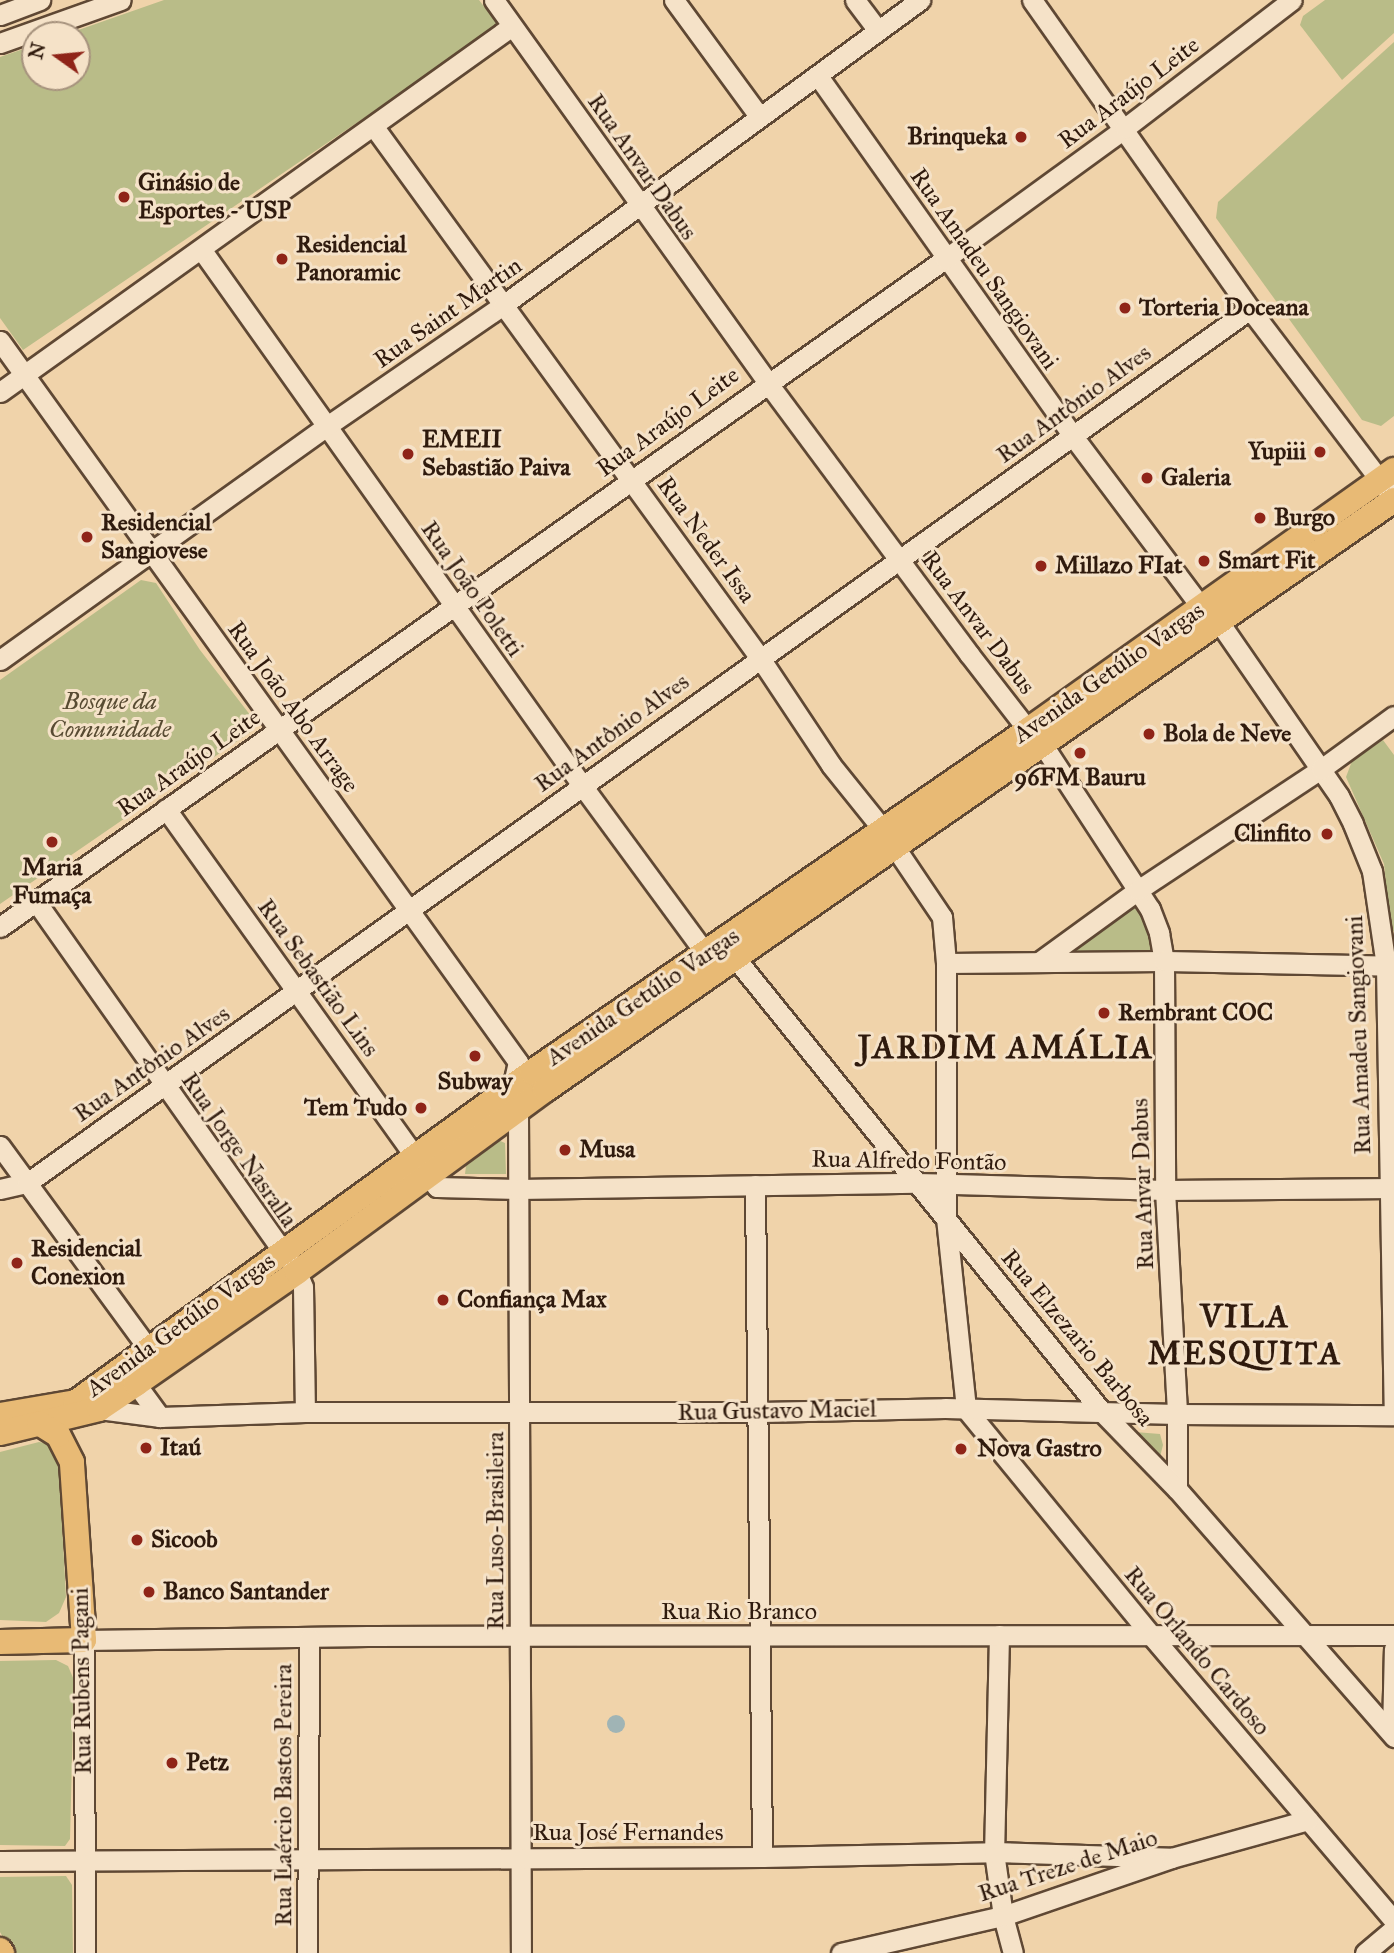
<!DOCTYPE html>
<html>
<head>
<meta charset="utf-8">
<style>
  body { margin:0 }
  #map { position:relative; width:1394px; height:1953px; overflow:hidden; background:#f0d3aa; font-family:"IM FELL Great Primer",serif }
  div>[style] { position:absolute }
  .green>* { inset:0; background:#b9bc88 }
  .water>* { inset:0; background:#a0b4b5 }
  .round { border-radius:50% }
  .roads { filter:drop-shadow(2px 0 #5f4834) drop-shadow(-2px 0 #5f4834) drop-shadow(0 2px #5f4834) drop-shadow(0 -2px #5f4834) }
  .minor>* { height:19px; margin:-9.5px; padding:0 9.5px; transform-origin:9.5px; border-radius:9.5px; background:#f5e2c8 }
  .major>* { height:24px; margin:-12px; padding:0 12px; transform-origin:12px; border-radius:12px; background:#e8ba75 }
  .dots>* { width:19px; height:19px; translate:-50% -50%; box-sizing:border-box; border:4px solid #f5e2c8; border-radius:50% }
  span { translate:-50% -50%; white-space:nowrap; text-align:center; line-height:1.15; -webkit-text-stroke:6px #f5e2c8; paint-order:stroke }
  .street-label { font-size:24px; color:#2f1a0d }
  .poi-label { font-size:24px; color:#2f1a0d; font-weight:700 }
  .right { translate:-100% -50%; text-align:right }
  .left { translate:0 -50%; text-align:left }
  .park-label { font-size:24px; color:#584b32; font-style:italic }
  .district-label { font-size:32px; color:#2f1a0d; font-weight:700; letter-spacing:2px }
  .north { position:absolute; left:21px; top:21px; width:70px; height:70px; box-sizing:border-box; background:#f5e2c8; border:2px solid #a6927d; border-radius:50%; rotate:285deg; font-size:19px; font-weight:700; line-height:28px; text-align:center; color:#2f1a0d }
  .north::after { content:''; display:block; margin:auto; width:24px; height:32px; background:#8f2418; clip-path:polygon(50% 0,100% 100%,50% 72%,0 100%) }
</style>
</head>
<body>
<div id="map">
  <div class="green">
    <i style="clip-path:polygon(164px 0,479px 0,499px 26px,23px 350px,0 318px,0 57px,35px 45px,35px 77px,77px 77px,77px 35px,64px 35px)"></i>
    <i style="clip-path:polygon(1325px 0,1394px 0,1394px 33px,1342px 80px,1300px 25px,1303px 16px)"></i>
    <i style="clip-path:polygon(1394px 42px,1394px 416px,1381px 426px,1362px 420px,1216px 218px,1218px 202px)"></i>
    <i style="clip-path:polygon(141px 580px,156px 583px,200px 650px,254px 720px,252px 731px,0 904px,0 680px)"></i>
    <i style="clip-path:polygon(1383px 740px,1394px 755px,1394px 932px,1390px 926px,1384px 864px,1346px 777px,1352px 761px)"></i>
    <i style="clip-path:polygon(1134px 901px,1146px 925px,1152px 955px,1060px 955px)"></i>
    <i style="clip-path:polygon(498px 1140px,505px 1143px,506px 1174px,465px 1174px,466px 1166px)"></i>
    <i style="clip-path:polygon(1135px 1432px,1160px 1434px,1163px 1445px,1159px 1461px)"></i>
    <i style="clip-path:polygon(39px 1442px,54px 1445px,58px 1449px,66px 1597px,59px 1613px,46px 1622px,0 1620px,0 1452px)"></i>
    <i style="clip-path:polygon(56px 1660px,68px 1666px,74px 1680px,70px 1839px,65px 1846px,0 1845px,0 1661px)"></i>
    <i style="clip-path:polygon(66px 1876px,72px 1885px,73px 1953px,12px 1953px,0 1932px,0 1877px)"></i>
  </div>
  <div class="water">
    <i class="round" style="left:607px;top:1715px;width:18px;height:18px"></i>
  </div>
  <div class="roads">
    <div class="minor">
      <i style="left:494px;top:0;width:470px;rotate:54.4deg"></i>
      <i style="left:767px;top:382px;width:339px;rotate:53.4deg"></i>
      <i style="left:969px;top:654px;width:96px;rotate:52.2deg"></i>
      <i style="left:1028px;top:730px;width:21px;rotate:45deg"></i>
      <i style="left:1043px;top:745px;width:196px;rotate:56.9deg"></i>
      <i style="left:1150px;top:909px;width:26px;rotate:69deg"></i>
      <i style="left:1159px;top:933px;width:28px;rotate:80deg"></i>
      <i style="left:1164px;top:961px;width:229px;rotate:89.7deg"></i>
      <i style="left:1165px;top:1190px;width:224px;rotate:86.9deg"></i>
      <i style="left:1177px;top:1414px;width:75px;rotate:90deg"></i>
      <i style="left:674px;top:0;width:144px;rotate:53.8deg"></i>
      <i style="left:855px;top:0;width:38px;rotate:53deg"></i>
      <i style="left:1032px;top:0;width:378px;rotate:54.8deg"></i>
      <i style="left:1250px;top:309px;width:230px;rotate:52.8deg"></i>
      <i style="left:0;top:15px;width:43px;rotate:-20.6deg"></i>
      <i style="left:0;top:43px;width:128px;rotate:-19.6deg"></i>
      <i style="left:818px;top:76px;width:440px;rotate:54.7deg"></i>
      <i style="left:1072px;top:435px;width:216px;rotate:53.1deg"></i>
      <i style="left:1202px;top:608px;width:22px;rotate:39deg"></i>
      <i style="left:1219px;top:622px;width:211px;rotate:55.4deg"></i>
      <i style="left:1339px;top:796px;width:31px;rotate:63deg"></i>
      <i style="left:1353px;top:824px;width:51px;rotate:68deg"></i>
      <i style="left:1372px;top:871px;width:96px;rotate:81.6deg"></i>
      <i style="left:1386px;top:966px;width:447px;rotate:89deg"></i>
      <i style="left:374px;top:127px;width:656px;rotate:53.99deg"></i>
      <i style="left:760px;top:658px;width:128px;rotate:56.4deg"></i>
      <i style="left:831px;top:765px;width:85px;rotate:51.2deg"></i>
      <i style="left:884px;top:831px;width:104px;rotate:56deg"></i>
      <i style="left:942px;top:917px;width:46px;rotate:85deg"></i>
      <i style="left:946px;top:963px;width:255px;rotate:90deg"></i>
      <i style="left:946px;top:1218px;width:192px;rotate:84deg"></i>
      <i style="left:966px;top:1409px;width:291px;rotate:50.7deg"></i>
      <i style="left:1150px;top:1634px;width:377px;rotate:49.6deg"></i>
      <i style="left:201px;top:249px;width:656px;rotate:54.61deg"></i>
      <i style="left:581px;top:784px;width:211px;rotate:53.7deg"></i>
      <i style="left:0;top:341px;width:888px;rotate:54.3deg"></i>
      <i style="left:518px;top:1062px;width:26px;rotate:103deg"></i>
      <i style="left:512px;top:1087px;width:24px;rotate:75deg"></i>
      <i style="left:518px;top:1110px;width:843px;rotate:89.8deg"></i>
      <i style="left:0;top:392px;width:629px;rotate:-35.56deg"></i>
      <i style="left:0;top:660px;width:402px;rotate:-35.6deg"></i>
      <i style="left:327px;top:426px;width:214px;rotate:-34.5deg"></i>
      <i style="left:503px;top:305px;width:517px;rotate:-36.18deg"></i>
      <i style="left:166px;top:809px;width:465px;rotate:54.4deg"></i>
      <i style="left:437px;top:1187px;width:81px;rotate:1.4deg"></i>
      <i style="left:518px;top:1189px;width:398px;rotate:-0.9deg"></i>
      <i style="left:916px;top:1183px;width:249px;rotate:1.6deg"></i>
      <i style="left:1165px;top:1190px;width:229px;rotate:-0.5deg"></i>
      <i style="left:37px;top:903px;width:451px;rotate:54.8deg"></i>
      <i style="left:297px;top:1272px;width:16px;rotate:68deg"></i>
      <i style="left:303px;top:1287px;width:125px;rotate:89.1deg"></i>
      <i style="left:0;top:927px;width:1157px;rotate:-35.26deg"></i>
      <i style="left:945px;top:259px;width:223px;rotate:-36deg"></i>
      <i style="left:1125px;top:128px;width:210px;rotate:-37.5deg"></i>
      <i style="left:736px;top:959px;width:582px;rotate:51.06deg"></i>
      <i style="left:1102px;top:1412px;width:107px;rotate:45.8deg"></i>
      <i style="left:1177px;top:1489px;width:330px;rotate:48.8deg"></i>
      <i style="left:1039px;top:962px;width:122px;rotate:-36deg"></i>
      <i style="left:1138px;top:890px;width:219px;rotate:-33.5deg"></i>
      <i style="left:1321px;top:769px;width:90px;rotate:-36deg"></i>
      <i style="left:946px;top:963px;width:218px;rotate:-0.5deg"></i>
      <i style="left:1164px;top:961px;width:230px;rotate:1.2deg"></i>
      <i style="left:0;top:1146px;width:250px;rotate:53.8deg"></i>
      <i style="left:755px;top:1185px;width:672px;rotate:89.4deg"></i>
      <i style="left:0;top:1189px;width:28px;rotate:-13deg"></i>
      <i style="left:27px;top:1183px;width:1503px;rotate:-35.55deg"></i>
      <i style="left:136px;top:1384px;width:41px;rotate:54deg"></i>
      <i style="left:99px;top:1409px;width:62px;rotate:7.5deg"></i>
      <i style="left:160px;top:1417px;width:145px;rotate:-2deg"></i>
      <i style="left:305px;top:1412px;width:455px"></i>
      <i style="left:760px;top:1412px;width:185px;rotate:-1.2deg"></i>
      <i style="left:945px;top:1408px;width:232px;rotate:1.5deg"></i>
      <i style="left:1177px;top:1414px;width:217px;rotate:0.3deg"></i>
      <i style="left:999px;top:1635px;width:217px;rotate:91.3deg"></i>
      <i style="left:994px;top:1852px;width:65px;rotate:82deg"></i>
      <i style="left:1003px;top:1916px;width:38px;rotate:75deg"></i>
      <i style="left:1392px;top:1734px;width:85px;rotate:-88.7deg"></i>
      <i style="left:0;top:1861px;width:762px;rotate:-0.3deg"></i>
      <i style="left:762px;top:1857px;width:232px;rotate:-1.2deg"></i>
      <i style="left:994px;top:1852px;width:177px;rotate:1.9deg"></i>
      <i style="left:85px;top:1953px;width:313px;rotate:-90.2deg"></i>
      <i style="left:84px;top:1640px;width:284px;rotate:-0.8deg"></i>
      <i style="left:368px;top:1636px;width:1026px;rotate:-0.06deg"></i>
      <i style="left:307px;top:1953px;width:315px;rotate:-89.6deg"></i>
      <i style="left:841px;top:1953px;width:166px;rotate:-12.9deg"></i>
      <i style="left:1003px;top:1916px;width:178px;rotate:-19deg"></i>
      <i style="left:1171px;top:1858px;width:142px;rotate:-15.5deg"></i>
      <i style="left:1365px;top:1953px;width:38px;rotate:-40deg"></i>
    </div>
    <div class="major">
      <i style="left:0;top:1415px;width:77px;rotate:-9.7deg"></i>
      <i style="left:76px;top:1402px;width:563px;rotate:-35.89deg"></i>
      <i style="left:532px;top:1072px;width:602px;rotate:-34.59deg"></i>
      <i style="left:1028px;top:730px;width:449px;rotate:-35.4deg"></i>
      <i style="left:0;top:1433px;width:102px;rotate:-13.6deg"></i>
      <i style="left:99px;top:1409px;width:45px;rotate:-34deg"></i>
      <i style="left:136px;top:1384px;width:196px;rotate:-34.8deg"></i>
      <i style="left:297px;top:1272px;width:308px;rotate:-36.3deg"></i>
      <i style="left:545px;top:1090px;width:1034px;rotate:-34.8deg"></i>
      <i style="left:0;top:1642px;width:84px;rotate:-1.4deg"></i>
      <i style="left:84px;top:1640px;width:178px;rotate:-93.9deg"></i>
      <i style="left:72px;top:1462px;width:30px;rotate:-117deg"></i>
      <i style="left:58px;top:1435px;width:22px;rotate:-148deg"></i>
      <i style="left:0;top:1950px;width:4px;rotate:56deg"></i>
    </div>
  </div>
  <div class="dots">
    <i style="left:1021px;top:137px;background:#8f2418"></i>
    <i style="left:124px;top:197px;background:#8f2418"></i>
    <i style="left:282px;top:259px;background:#8f2418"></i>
    <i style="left:1125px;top:308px;background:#8f2418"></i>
    <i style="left:1320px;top:452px;background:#8f2418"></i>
    <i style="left:408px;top:454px;background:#8f2418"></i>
    <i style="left:1147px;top:478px;background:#8f2418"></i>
    <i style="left:1260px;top:518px;background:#8f2418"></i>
    <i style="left:87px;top:537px;background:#8f2418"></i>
    <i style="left:1204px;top:561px;background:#8f2418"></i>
    <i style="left:1041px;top:566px;background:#8f2418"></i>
    <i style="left:1149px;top:734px;background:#8f2418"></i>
    <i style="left:1080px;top:753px;background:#8f2418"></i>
    <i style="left:1327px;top:834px;background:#8f2418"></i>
    <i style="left:52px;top:842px;background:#8f2418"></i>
    <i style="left:1104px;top:1013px;background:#8f2418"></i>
    <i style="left:475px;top:1056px;background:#8f2418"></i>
    <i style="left:421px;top:1108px;background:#8f2418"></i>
    <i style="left:565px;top:1150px;background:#8f2418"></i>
    <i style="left:17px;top:1263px;background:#8f2418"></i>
    <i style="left:443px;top:1300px;background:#8f2418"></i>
    <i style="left:146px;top:1448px;background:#8f2418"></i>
    <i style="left:961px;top:1449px;background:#8f2418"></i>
    <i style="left:137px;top:1540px;background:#8f2418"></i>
    <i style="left:149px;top:1592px;background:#8f2418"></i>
    <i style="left:172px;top:1763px;background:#8f2418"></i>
  </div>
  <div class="street-label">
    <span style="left:1129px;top:93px;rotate:-37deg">Rua Araújo Leite</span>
    <span style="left:642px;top:167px;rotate:55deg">Rua Anvar Dabus</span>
    <span style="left:984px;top:269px;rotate:55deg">Rua Amadeu Sangiovani</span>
    <span style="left:448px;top:313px;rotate:-35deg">Rua Saint Martin</span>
    <span style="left:1074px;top:404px;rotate:-36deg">Rua Antônio Alves</span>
    <span style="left:668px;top:422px;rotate:-36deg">Rua Araújo Leite</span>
    <span style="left:706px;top:540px;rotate:54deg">Rua Neder Issa</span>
    <span style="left:472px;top:589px;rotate:55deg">Rua João Poletti</span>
    <span style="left:978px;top:623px;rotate:53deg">Rua Anvar Dabus</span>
    <span style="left:1109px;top:673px;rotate:-35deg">Avenida Getúlio Vargas</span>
    <span style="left:293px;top:707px;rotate:54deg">Rua João Abo Arrage</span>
    <span style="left:612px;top:733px;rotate:-36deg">Rua Antônio Alves</span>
    <span style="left:189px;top:763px;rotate:-35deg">Rua Araújo Leite</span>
    <span style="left:318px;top:978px;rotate:54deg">Rua Sebastião Lins</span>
    <span style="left:643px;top:997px;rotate:-34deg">Avenida Getúlio Vargas</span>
    <span style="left:1359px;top:1035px;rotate:-92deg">Rua Amadeu Sangiovani</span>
    <span style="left:152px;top:1064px;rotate:-35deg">Rua Antônio Alves</span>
    <span style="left:239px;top:1150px;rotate:55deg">Rua Jorge Nasralla</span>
    <span style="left:909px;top:1161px;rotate:1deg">Rua Alfredo Fontão</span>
    <span style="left:1143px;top:1184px;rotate:-92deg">Rua Anvar Dabus</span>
    <span style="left:181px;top:1325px;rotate:-36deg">Avenida Getúlio Vargas</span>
    <span style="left:1077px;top:1338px;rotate:50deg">Rua Elzezario Barbosa</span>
    <span style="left:777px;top:1411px;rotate:-1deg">Rua Gustavo Maciel</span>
    <span style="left:496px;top:1531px;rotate:-90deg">Rua Luso-Brasileira</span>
    <span style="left:739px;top:1612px">Rua Rio Branco</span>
    <span style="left:1197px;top:1651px;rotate:50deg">Rua Orlando Cardoso</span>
    <span style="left:82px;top:1681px;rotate:-91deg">Rua Rubens Pagani</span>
    <span style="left:284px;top:1795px;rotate:-90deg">Rua Laércio Bastos Pereira</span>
    <span style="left:628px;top:1833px">Rua José Fernandes</span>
    <span style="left:1068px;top:1866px;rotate:-18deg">Rua Treze de Maio</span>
  </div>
  <div class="poi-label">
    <span class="right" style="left:1007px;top:137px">Brinqueka</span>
    <span class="left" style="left:138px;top:197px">Ginásio de<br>Esportes - USP</span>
    <span class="left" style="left:296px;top:259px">Residencial<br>Panoramic</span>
    <span class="left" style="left:1139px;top:308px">Torteria Doceana</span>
    <span class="left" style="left:422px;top:454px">EMEII<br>Sebastião Paiva</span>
    <span class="right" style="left:1306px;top:452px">Yupiii</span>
    <span class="left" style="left:1161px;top:478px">Galeria</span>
    <span class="left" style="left:1274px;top:518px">Burgo</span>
    <span class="left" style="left:101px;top:537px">Residencial<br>Sangiovese</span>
    <span class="left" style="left:1218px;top:561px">Smart Fit</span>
    <span class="left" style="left:1055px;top:566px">Millazo FIat</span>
    <span class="left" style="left:1163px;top:734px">Bola de Neve</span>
    <span style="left:1080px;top:778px">96FM Bauru</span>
    <span class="right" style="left:1311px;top:834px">Clinfito</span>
    <span style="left:52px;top:882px">Maria<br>Fumaça</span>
    <span class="left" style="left:1118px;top:1013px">Rembrant COC</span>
    <span style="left:475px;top:1082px">Subway</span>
    <span class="right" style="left:407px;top:1108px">Tem Tudo</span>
    <span class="left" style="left:579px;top:1150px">Musa</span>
    <span class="left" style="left:31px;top:1263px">Residencial<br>Conexion</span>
    <span class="left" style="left:457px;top:1300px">Confiança Max</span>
    <span class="left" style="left:160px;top:1448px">Itaú</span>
    <span class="left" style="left:977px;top:1449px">Nova Gastro</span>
    <span class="left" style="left:151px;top:1540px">Sicoob</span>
    <span class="left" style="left:163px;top:1592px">Banco Santander</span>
    <span class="left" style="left:186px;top:1763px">Petz</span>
  </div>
  <div class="park-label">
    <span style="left:110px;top:716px">Bosque da<br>Comunidade</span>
  </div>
  <div class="district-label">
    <span style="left:1006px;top:1048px">JARDIM AMÁLIA</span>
    <span style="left:1245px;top:1336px">VILA<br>MESQUITA</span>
  </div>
  <div class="north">N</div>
</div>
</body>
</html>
